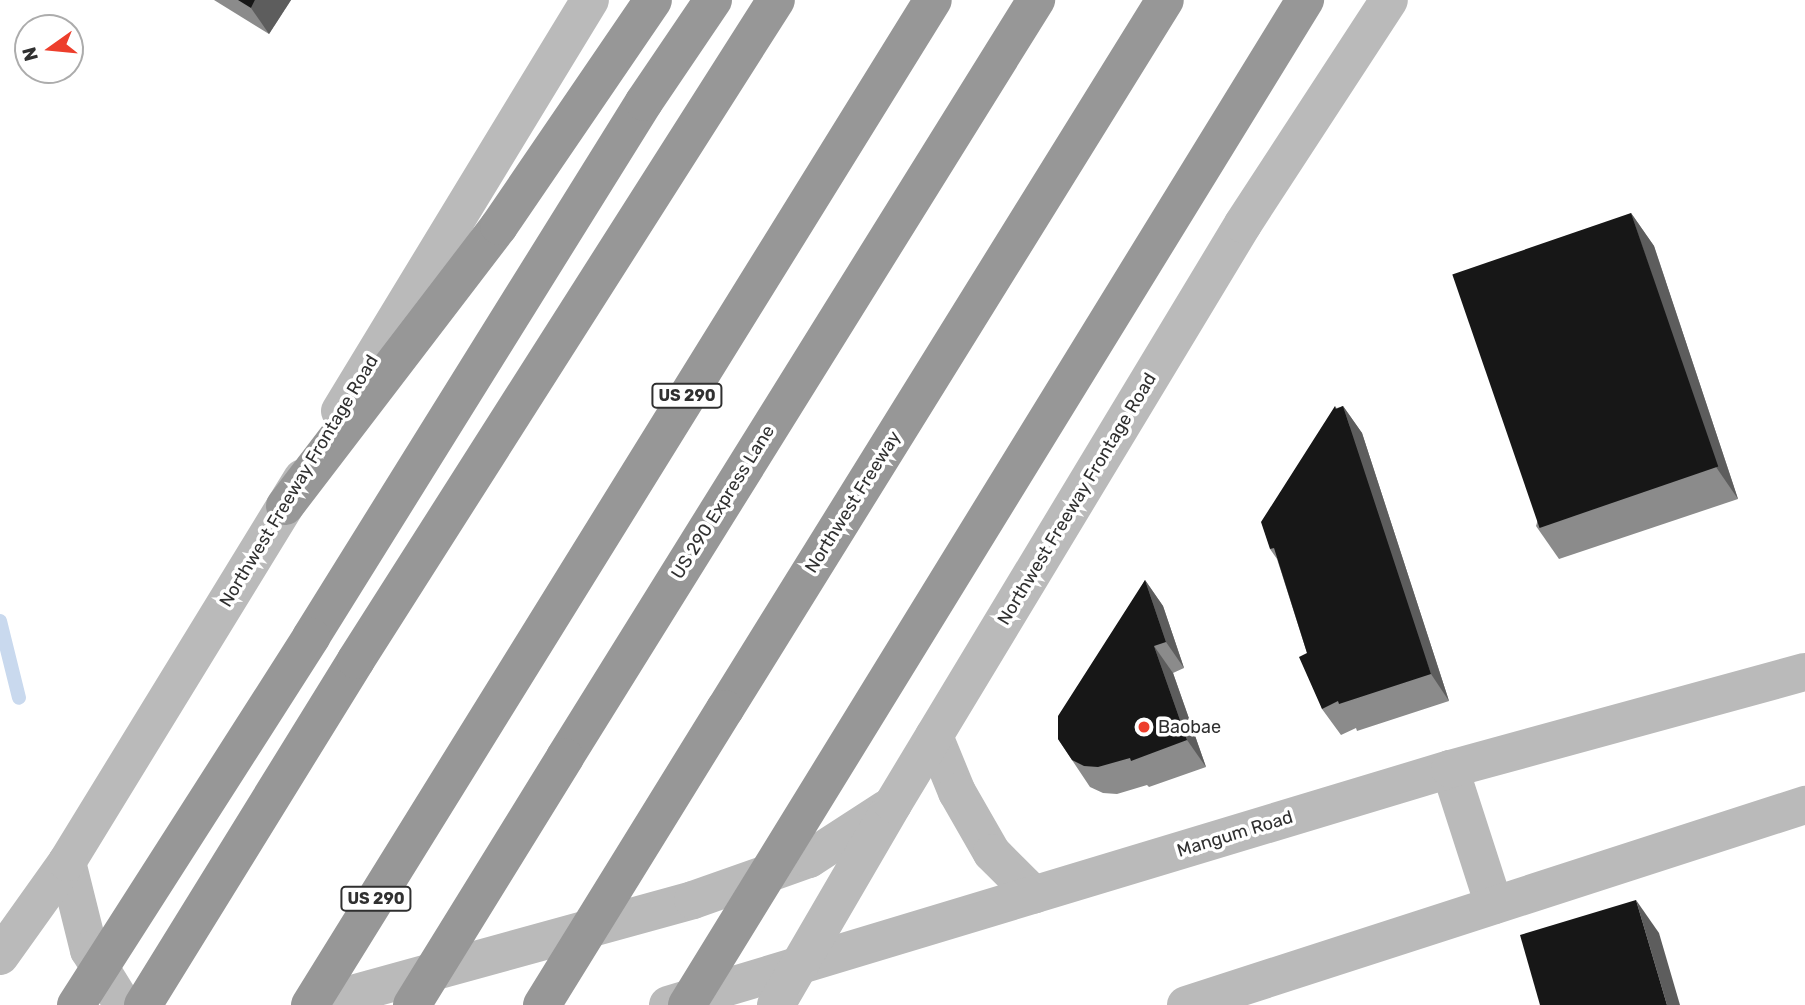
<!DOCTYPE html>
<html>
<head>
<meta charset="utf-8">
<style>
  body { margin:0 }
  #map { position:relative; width:1805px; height:1005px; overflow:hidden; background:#fff; font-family:Rubik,sans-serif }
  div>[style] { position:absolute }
  .stream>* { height:14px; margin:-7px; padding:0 7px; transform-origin:7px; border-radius:7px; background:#c9d9ee }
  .secondary>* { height:38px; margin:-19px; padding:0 19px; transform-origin:19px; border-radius:19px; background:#bababa }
  .motorway>* { height:38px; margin:-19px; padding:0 19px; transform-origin:19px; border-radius:19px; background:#979797 }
  .motorway-bridge>* { height:38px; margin:-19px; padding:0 19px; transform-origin:19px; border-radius:19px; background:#979797 }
  .wall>* { inset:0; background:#8b8b8b }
  .shaded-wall>* { inset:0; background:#5d5d5d }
  .building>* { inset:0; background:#171717; transform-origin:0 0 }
  .dots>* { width:19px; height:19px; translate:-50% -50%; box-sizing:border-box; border:4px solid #fff; border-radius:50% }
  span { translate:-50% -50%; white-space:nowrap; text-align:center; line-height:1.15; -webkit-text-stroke:7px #fff; paint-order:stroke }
  .shield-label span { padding:2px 5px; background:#fff; border:2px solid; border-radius:5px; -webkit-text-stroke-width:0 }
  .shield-label { font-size:16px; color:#303030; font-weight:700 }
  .street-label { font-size:18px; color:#303030 }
  .poi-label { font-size:18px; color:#303030 }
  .left { translate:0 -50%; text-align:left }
  .north { position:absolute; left:14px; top:14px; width:70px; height:70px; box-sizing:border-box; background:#fff; border:2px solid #acacac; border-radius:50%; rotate:255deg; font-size:19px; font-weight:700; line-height:28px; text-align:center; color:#303030 }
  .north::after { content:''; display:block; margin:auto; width:24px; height:32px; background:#ed3e2c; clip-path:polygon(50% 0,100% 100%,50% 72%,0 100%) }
</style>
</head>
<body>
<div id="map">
  <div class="stream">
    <i style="left:0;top:621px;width:79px;rotate:76.1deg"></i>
  </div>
  <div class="secondary">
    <i style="left:340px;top:411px;width:481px;rotate:-58.7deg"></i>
    <i style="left:934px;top:736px;width:61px;rotate:67.7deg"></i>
    <i style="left:957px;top:792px;width:70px;rotate:60.2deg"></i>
    <i style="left:992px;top:853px;width:59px;rotate:45deg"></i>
    <i style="left:1450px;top:769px;width:143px;rotate:72.1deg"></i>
    <i style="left:67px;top:862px;width:91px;rotate:76deg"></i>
    <i style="left:89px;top:950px;width:65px;rotate:58.3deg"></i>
    <i style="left:0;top:956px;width:115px;rotate:-54.5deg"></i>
    <i style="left:67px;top:862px;width:450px;rotate:-58.5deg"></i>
    <i style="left:312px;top:1005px;width:395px;rotate:-15.4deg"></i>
    <i style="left:693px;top:900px;width:123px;rotate:-19.5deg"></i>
    <i style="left:809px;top:859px;width:92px;rotate:-33deg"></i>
    <i style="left:668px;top:1005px;width:817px;rotate:-16.79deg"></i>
    <i style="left:1450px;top:769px;width:368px;rotate:-15.3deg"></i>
    <i style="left:776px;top:1005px;width:233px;rotate:-59.8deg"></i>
    <i style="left:893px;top:804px;width:677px;rotate:-58.89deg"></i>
    <i style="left:1243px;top:224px;width:267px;rotate:-56.9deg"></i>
    <i style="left:1186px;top:1005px;width:651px;rotate:-17.91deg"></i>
  </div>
  <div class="motorway">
    <i style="left:285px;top:506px;width:352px;rotate:-52.6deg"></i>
    <i style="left:499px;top:226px;width:273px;rotate:-55.7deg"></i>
    <i style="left:311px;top:637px;width:630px;rotate:-58.1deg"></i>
    <i style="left:644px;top:102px;width:123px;rotate:-55.9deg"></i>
    <i style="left:725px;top:709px;width:834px;rotate:-58.18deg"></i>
    <i style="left:565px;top:757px;width:892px;rotate:-58.11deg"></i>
    <i style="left:143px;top:1005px;width:405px;rotate:-58.3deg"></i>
    <i style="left:356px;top:660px;width:782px;rotate:-57.53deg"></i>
    <i style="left:310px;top:1005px;width:1182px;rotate:-58.21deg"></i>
  </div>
  <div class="motorway-bridge">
    <i style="left:76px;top:1005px;width:437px;rotate:-57.4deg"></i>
    <i style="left:412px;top:1005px;width:291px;rotate:-58.3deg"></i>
    <i style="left:542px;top:1005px;width:348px;rotate:-58.3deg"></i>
    <i style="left:687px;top:1005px;width:1180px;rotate:-58.41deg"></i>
  </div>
  <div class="wall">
    <i style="clip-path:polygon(214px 0,291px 0,269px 34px)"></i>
    <i style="clip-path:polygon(1631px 213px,1654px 246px,1738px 499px,1559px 559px,1536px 526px)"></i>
    <i style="clip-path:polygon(1343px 406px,1362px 433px,1449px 701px,1357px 731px,1356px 728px,1341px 735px,1322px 709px,1307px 653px,1277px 559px,1270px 549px,1337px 408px)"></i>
    <i style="clip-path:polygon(1145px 580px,1163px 606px,1184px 668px,1173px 673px,1206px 767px,1149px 787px,1147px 785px,1117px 794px,1103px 793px,1090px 787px,1058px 739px)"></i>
  </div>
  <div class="shaded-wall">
    <i style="clip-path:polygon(255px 0,291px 0,269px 34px,251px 8px)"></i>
    <i style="clip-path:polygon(1631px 213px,1654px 246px,1738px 499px,1716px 467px)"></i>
    <i style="clip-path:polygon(1335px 406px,1350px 427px,1343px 406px,1362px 433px,1449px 701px,1431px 674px)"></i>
    <i style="clip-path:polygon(1145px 580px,1163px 606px,1184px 668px,1166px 642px)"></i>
    <i style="clip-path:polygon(1154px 646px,1173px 673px,1206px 767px,1187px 740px)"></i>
    <i style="clip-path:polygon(1636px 900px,1659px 933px,1680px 1005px,1667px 1005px)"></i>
  </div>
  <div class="building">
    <i style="clip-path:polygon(238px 0,255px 0,251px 8px)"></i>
    <i style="left:1631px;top:213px;width:268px;height:189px;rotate:71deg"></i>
    <i style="clip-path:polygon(1335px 406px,1336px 409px,1343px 406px,1431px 674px,1339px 704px,1338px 701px,1322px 709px,1299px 657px,1307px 653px,1274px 548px,1270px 549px,1261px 522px)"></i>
    <i style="clip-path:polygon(1145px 580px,1166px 642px,1154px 646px,1187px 740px,1131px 761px,1130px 758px,1098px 767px,1084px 766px,1072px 760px,1058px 739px,1058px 716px)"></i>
    <i style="clip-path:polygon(1636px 900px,1667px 1005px,1540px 1005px,1520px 935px)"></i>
  </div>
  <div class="dots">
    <i style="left:1144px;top:727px;background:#ed3e2c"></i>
  </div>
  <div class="shield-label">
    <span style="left:687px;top:396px">US 290</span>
    <span style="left:376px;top:899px">US 290</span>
  </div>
  <div class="street-label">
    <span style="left:299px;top:481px;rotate:-59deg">Northwest Freeway Frontage Road</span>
    <span style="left:1077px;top:499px;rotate:-59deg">Northwest Freeway Frontage Road</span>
    <span style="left:723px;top:502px;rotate:-58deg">US 290 Express Lane</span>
    <span style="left:853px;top:502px;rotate:-58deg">Northwest Freeway</span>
    <span style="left:1235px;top:834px;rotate:-17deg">Mangum Road</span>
  </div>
  <div class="poi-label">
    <span class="left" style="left:1158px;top:727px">Baobae</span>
  </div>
  <div class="north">N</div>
</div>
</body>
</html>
